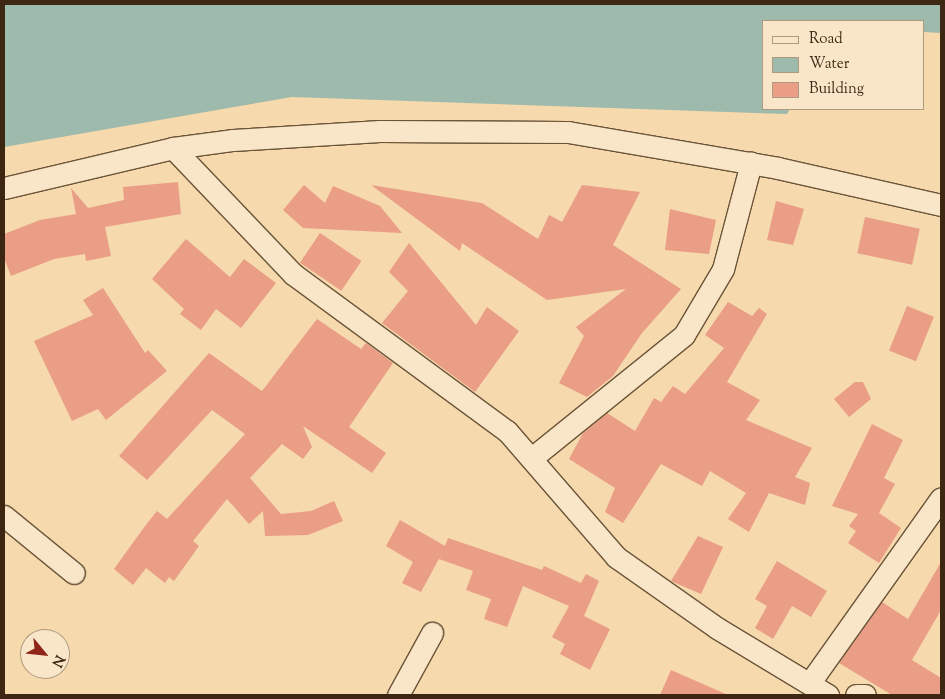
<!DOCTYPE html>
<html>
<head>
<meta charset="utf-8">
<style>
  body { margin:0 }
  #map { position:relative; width:945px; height:699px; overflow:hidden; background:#f6d9ac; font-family:"Sorts Mill Goudy",serif }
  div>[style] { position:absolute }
  .water>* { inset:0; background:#9dbaac }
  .building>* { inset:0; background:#e99e85; transform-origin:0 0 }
  .roads { filter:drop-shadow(1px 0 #6b5438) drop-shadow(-1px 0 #6b5438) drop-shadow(0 1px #6b5438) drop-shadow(0 -1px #6b5438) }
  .street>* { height:21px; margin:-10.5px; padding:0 10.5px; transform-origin:10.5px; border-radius:10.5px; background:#f9e6c9 }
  span { translate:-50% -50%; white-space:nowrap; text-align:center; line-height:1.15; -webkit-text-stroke:4px #f9e6c9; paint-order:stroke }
  .frame { position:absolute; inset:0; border:5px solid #3d2712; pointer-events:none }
  .legend { position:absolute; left:762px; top:20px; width:162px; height:90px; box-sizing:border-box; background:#f9e6c9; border:1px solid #ae9a80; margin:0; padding:6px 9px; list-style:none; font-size:15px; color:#3d2712 }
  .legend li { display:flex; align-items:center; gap:10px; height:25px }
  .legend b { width:25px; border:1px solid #ae9a80 }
  .north { position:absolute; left:20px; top:629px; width:50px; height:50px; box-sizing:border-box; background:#f9e6c9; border:1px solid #ae9a80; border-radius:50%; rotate:118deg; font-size:14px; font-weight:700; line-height:20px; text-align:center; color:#3d2712 }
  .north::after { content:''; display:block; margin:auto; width:18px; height:22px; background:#8f2418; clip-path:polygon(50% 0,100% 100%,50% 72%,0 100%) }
</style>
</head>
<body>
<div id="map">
  <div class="water">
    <i style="clip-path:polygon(4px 4px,941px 4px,941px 33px,924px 32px,924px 21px,764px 21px,764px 109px,790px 109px,787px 114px,292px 97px,4px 147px)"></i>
  </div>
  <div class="building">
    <i style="clip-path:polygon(178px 182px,181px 214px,105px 227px,111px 256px,86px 261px,85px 254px,54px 259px,11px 276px,4px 258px,4px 234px,40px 220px,76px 214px,71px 188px,88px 208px,124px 200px,123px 187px)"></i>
    <i style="clip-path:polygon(304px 185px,325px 203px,333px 186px,380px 206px,402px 233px,303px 228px,283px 210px)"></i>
    <i style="clip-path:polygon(371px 185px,482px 203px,538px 239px,549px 215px,562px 222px,582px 185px,640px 192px,613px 245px,681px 289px,642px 333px,613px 376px,587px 397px,559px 383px,584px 336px,576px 327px,626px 289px,547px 300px,462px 243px,460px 251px)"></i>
    <i style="clip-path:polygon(776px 201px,804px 209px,793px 245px,767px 240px)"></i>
    <i style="clip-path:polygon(670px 209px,716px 220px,709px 254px,665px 250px)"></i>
    <i style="left:865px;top:217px;width:56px;height:37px;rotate:12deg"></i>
    <i style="left:320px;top:233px;width:50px;height:36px;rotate:34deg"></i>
    <i style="clip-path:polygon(186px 239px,230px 277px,244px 259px,276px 283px,241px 328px,216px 309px,201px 330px,180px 314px,184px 309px,152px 279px)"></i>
    <i style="clip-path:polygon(409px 243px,476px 325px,487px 307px,519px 331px,475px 392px,382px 323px,408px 291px,389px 272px)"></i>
    <i style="clip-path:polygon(103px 288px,145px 353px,148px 350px,167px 371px,106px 420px,98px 409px,72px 421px,34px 341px,93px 315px,83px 300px)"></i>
    <i style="clip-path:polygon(728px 302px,752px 316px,759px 308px,767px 314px,727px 382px,760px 400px,746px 420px,812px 448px,795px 477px,810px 483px,805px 505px,769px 493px,749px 532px,728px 519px,746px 493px,710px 471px,702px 486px,661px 464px,623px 523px,605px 512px,615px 488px,569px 459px,583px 433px,607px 413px,635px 431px,654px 398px,661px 402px,673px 386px,685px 394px,724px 348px,705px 335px)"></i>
    <i style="left:907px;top:306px;width:29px;height:48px;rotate:22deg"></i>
    <i style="clip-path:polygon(317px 319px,361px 349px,366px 343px,393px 363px,349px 427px,386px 453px,372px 473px,303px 426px,312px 447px,303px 459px,282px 444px,250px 478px,281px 514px,311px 511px,334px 501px,343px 521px,308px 535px,265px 536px,263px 511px,249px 524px,227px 499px,193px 541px,199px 546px,174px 581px,169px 577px,165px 583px,146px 568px,133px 585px,114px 569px,145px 526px,157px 511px,167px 519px,245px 434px,212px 410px,147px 480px,119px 456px,209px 353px,262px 391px)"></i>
    <i style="clip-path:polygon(855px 382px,863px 382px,871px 399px,849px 417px,834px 399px)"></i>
    <i style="clip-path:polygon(872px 424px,903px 440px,884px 478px,895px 484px,879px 513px,901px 528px,879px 563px,848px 543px,856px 531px,849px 526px,858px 514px,832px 506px)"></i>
    <i style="clip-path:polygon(400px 520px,445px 546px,448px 538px,542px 570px,544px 566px,581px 583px,586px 574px,599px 581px,584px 616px,610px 629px,590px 670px,560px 654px,565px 644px,552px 637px,569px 606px,523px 586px,507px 627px,484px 619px,491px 599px,466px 590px,473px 571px,439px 559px,441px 555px,421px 592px,402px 583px,413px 562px,386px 546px)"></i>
    <i style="clip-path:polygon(698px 536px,723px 547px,701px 594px,671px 581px)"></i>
    <i style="clip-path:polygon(777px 561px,827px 591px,811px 617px,792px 606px,773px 639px,755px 628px,767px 606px,755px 599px)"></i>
    <i style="clip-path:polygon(941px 562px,941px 610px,912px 660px,941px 678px,941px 695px,892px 695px,839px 663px,882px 602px,908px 619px)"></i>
    <i style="clip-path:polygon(671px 670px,728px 695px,660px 695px)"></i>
  </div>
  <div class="roads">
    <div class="street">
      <i style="left:173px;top:148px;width:174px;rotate:46.4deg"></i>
      <i style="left:293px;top:274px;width:265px;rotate:36.3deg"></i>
      <i style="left:507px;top:431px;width:167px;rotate:49.1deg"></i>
      <i style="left:616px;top:557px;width:123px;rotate:35.1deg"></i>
      <i style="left:717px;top:628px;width:130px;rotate:31.1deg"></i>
      <i style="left:4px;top:188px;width:174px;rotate:-13.3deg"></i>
      <i style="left:173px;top:148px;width:61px;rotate:-7.6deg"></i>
      <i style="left:233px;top:140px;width:147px;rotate:-3.5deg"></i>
      <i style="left:380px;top:131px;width:188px;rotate:0.3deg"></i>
      <i style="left:568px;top:132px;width:213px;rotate:9.7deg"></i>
      <i style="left:778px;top:168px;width:167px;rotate:12.8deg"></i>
      <i style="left:533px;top:457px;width:194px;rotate:-38.9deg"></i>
      <i style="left:684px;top:335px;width:77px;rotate:-59.4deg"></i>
      <i style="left:723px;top:269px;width:110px;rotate:-75.2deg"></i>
      <i style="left:4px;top:516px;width:90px;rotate:39.2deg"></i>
      <i style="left:811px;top:681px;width:224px;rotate:-54.6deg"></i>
      <i style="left:398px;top:695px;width:71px;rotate:-61.3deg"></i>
      <i style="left:856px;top:695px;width:9px"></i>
    </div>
  </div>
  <div class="frame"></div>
  <ul class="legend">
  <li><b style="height:6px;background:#f9e6c9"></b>Road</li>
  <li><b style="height:14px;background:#9dbaac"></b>Water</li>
  <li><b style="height:14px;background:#e99e85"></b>Building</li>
  </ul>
  <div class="north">N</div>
</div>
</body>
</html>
